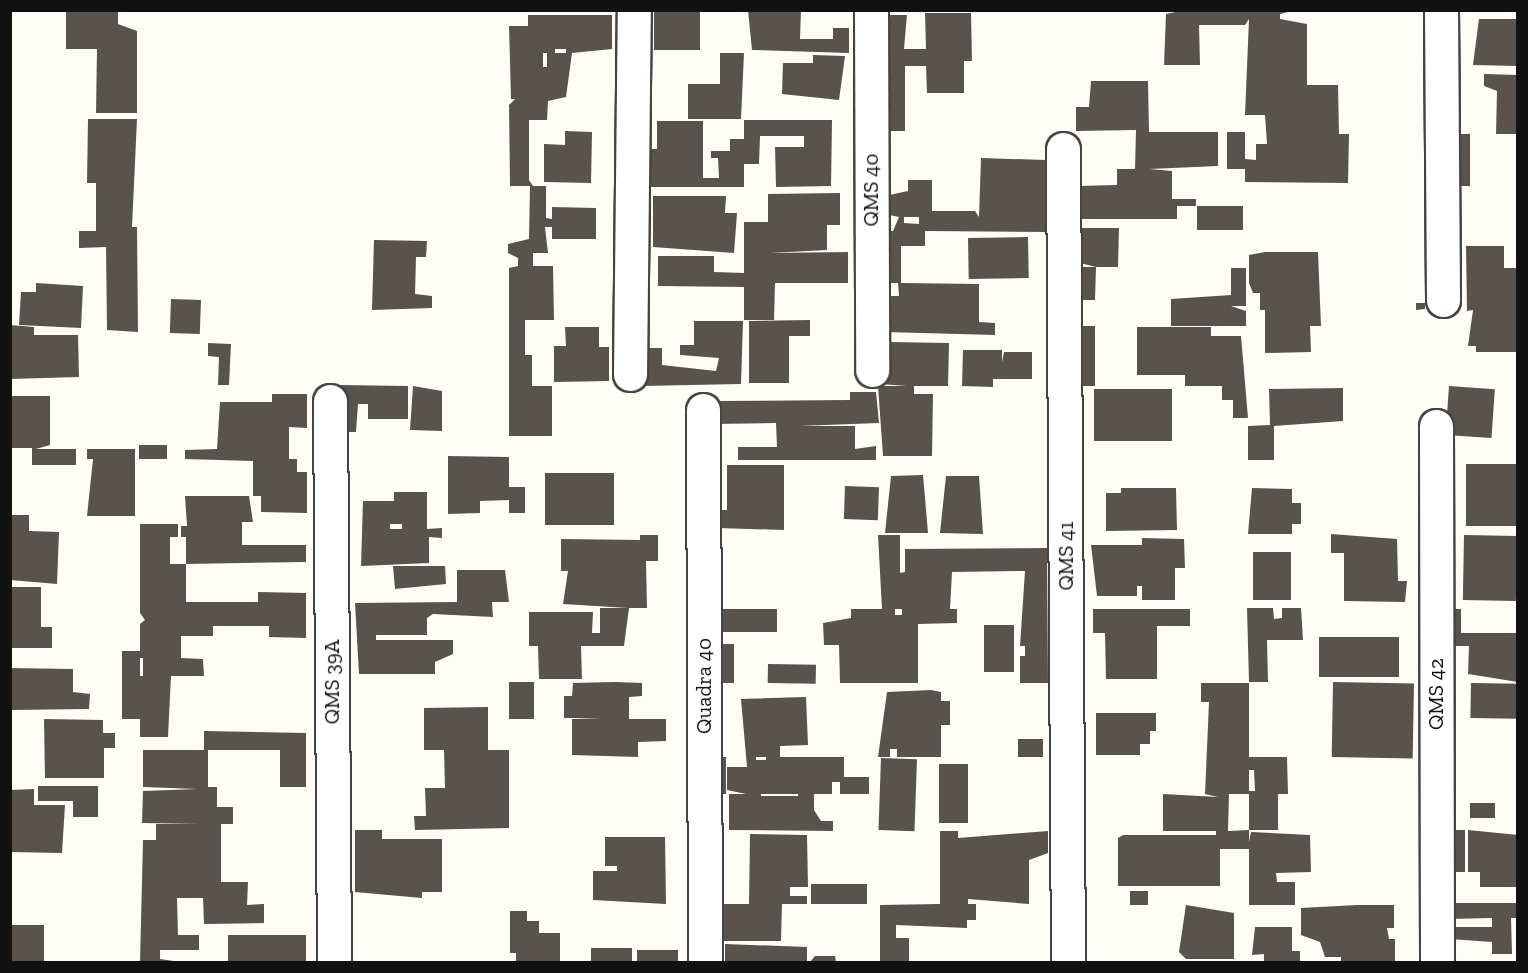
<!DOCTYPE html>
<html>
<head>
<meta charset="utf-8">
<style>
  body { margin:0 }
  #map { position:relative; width:1528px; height:973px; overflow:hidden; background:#fffdf5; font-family:"Zilla Slab",serif }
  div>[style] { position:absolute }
  .building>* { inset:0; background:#5a524d; transform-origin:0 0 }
  .roads { filter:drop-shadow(2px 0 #444) drop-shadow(-2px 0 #444) drop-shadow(0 2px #444) drop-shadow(0 -2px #444) }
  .minor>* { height:33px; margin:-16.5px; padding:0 16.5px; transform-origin:16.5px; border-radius:16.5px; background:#fff }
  span { translate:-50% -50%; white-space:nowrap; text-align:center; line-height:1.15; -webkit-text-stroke:6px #fff; paint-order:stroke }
  .street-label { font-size:21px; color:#111 }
  .frame { position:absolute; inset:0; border:12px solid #111; pointer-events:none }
</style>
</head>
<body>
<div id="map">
  <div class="building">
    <i style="clip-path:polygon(66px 10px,118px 10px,118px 24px,137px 31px,137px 113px,96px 113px,97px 49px,66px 49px)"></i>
    <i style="left:654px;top:10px;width:46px;height:40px"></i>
    <i style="clip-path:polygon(748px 10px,801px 10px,800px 39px,833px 39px,833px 28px,849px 28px,849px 53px,752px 50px)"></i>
    <i style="clip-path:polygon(1185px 10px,1296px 10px,1280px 14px,1280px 19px,1307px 24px,1307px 85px,1338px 85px,1339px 134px,1349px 134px,1348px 183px,1245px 182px,1245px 169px,1227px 169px,1227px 132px,1245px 132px,1245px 159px,1256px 160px,1256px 144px,1267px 144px,1265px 115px,1245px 115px,1249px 19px,1245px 25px,1199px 25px,1200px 65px,1164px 65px,1166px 14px)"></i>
    <i style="clip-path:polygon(925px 13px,971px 13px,972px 61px,964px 61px,964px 93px,927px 93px,926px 66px,905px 66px,905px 131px,880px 131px,879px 15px,907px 15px,904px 49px,926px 49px)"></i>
    <i style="clip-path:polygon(evenodd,528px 15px,612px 15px,612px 49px,572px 53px,566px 97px,548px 101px,547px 120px,529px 120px,529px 180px,533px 186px,546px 186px,546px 218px,552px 219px,552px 207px,596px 208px,596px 239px,552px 239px,552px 227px,545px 227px,548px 253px,533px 253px,533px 266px,553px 266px,554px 320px,525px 320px,525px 355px,532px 355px,532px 386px,552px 386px,552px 436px,509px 436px,509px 268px,518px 266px,518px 258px,508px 253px,508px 244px,529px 239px,530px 186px,510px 186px,509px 105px,515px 99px,511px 99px,509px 26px,528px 26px,528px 15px,555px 49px,566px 49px,566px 53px,555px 53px,555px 49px,528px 15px,543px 53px,547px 53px,547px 67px,543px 67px,543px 53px)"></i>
    <i style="clip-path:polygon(1479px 19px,1518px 19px,1518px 66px,1473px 65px)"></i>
    <i style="clip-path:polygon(720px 53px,744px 53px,741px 119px,688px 119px,688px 84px,720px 84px)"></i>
    <i style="clip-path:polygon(813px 55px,845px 56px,839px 100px,782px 94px,783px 63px,813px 63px)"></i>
    <i style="clip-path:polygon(1484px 74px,1518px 75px,1518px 134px,1496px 134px,1497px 91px,1484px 86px)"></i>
    <i style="clip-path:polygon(1091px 81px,1148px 81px,1149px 132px,1218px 132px,1218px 166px,1149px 169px,1172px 171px,1172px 199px,1196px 199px,1196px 206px,1177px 206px,1177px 219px,1078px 219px,1078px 186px,1117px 185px,1117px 169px,1135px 169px,1136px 130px,1076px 131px,1076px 107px,1089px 107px)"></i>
    <i style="clip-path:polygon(88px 119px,137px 119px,132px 227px,137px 227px,138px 332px,107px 330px,106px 247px,79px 248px,79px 231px,96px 231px,96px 183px,87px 183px)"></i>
    <i style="clip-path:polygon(744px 120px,832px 120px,831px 186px,776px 187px,775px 147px,804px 147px,804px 136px,760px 136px,759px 164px,744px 164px,744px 187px,648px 187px,648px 149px,657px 149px,657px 121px,703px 121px,703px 178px,719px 178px,718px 158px,711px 158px,711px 151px,730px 151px,730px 139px,744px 139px)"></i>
    <i style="clip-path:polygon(565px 131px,592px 132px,591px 183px,544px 182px,544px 144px,565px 145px)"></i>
    <i style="left:1446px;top:134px;width:24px;height:52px"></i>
    <i style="clip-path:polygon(evenodd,981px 158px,1046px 160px,1047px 232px,925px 231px,925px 246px,901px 246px,901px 283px,979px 284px,979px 322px,995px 323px,995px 335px,885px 332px,886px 296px,899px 296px,898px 283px,880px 283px,880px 231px,893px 231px,899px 217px,880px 213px,880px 197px,908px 191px,908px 180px,932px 180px,932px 211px,975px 211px,979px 217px,981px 158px,904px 217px,919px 217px,919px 224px,904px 223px,904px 217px)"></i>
    <i style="clip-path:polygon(840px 193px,840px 225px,827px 225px,827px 250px,769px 253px,848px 252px,848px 283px,775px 283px,774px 320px,744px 320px,744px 287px,658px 286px,658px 256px,714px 256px,714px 272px,744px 273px,744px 222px,768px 222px,768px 194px)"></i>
    <i style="clip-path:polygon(653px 196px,726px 196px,725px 213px,737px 213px,734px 253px,653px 247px)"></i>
    <i style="left:1197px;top:206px;width:46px;height:24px"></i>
    <i style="clip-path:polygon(1081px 228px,1119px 228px,1118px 267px,1096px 267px,1095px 300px,1078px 300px,1078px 267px,1096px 267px,1080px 263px)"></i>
    <i style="left:1028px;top:237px;width:41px;height:60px;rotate:89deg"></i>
    <i style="clip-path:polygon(374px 240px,427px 241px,426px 257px,416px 257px,415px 294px,432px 296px,432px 308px,372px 310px)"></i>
    <i style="clip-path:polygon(1466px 246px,1504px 246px,1504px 268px,1516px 268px,1518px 352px,1476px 352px,1476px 346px,1468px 346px,1473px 310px,1467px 311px)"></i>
    <i style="clip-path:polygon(1265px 252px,1318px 252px,1321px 326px,1310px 326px,1311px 352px,1265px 353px,1265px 310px,1260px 310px,1260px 293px,1253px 293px,1249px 283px,1249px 255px)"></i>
    <i style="clip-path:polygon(1231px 268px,1246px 268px,1246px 306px,1231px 306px,1246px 311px,1246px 326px,1171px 326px,1171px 299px,1231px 295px)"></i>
    <i style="clip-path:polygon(36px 283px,83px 286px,81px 328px,19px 325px,21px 292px,36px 292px)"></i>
    <i style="left:171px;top:299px;width:30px;height:34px;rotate:2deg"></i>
    <i style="clip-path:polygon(1416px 303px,1425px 303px,1425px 309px,1416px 310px)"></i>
    <i style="clip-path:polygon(810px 320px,810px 336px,789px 336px,789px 383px,749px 383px,749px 321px)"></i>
    <i style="clip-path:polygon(694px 321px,743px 321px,741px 384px,641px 386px,641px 348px,662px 348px,662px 365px,716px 371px,719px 358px,680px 355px,680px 345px,694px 345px)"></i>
    <i style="clip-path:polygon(10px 325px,34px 327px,34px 335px,78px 335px,79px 377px,10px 379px)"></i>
    <i style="left:1077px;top:326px;width:18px;height:60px"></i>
    <i style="clip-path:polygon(565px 327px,599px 327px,599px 347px,609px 347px,609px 381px,554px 382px,554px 346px,566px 346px)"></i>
    <i style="clip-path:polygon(1137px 327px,1211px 327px,1211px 336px,1241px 336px,1248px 418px,1233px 418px,1233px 400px,1222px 400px,1222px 386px,1185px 386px,1185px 375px,1137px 375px)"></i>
    <i style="clip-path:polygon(890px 342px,949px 343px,948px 386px,914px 386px,914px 394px,933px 394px,932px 456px,883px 456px,878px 386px,907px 386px,880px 384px,881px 353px,890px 354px)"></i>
    <i style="clip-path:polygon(208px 343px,231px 344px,229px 385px,218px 385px,219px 357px,208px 356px)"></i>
    <i style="clip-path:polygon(963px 350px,1002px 350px,1002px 362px,1004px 352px,1032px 352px,1032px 379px,993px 379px,993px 387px,962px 386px)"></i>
    <i style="clip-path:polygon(339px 385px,408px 386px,408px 419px,368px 419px,368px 404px,358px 404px,356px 432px,339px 432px)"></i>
    <i style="clip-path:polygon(413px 386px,442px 391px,442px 431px,410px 430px)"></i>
    <i style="left:1449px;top:386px;width:46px;height:49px;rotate:4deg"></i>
    <i style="clip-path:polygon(1343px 388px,1343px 421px,1274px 426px,1274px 460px,1248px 460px,1248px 426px,1270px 425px,1269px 389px)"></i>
    <i style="left:1094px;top:389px;width:78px;height:52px"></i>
    <i style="clip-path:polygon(850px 392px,876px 392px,879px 423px,799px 426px,855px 426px,855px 449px,876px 446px,876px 460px,738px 460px,738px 447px,777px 447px,776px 423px,713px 424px,713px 401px,850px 400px)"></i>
    <i style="clip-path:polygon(272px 394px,307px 394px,307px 428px,289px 427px,289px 459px,297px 459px,297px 472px,307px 472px,307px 513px,261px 512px,261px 496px,253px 496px,253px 461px,185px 459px,185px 450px,217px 449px,220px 402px,272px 402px)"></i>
    <i style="clip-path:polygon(10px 396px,50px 396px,50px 445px,36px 449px,76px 449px,76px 465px,32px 465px,32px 448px,10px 448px)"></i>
    <i style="left:139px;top:445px;width:28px;height:14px"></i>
    <i style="clip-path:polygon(87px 449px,135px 449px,135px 516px,87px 516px,93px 459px,87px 459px)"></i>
    <i style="clip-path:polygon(448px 456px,509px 457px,509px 487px,525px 487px,525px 513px,509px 513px,509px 500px,480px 501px,480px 513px,448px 514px)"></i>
    <i style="left:1466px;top:464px;width:52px;height:62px"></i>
    <i style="clip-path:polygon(727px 465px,784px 465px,784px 530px,717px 528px,710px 510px,727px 510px)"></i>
    <i style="left:545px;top:473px;width:69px;height:52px"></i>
    <i style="clip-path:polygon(923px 475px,928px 533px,885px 533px,891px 476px)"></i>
    <i style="clip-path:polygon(946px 476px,979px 476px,983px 534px,940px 533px)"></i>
    <i style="left:845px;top:486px;width:34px;height:33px;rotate:2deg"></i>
    <i style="clip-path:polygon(1121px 488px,1176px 488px,1177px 530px,1106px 531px,1106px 493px,1121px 493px)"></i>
    <i style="clip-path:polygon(1252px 488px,1292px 489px,1292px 503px,1301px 503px,1301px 524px,1292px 524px,1292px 534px,1248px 534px)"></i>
    <i style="clip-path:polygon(evenodd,394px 492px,427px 492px,427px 529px,442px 528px,442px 538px,429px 537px,429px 563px,361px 566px,363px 501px,394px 501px,394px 492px,390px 524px,402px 524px,402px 529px,390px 529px,390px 524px)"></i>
    <i style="clip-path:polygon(185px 496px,249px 496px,253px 522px,242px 522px,242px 545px,306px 545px,306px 562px,186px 564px,186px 537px,181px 537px,181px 526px,187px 526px)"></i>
    <i style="clip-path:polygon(10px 515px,29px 515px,29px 531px,59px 532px,57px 584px,10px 580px)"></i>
    <i style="clip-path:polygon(evenodd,140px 524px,178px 524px,178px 537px,170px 537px,170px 564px,186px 564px,186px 602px,258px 602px,258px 592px,306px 593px,306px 638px,269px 637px,269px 626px,213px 626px,213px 636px,181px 636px,181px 658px,203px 659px,204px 676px,171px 676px,168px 737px,140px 737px,140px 719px,122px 719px,122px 651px,140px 651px,140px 624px,145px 620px,140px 613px,140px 524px,140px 658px,143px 658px,143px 676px,140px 676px,140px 658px)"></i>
    <i style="clip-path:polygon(1331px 534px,1397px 539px,1398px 581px,1407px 581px,1405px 602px,1344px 601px,1344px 553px,1331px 553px)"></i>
    <i style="clip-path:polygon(640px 535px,658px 535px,658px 561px,646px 561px,647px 608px,629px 608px,624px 646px,581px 646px,582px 679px,539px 679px,538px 646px,529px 646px,529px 612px,593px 612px,592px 633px,600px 633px,600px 608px,628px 608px,563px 604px,568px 571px,561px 571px,561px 539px,640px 540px)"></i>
    <i style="clip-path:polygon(evenodd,878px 535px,900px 535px,900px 573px,905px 572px,905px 549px,1047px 548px,1048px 683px,1020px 683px,1020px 656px,1025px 656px,1025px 646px,1020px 646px,1025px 571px,952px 572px,950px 609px,957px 609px,957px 623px,918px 624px,918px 683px,840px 683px,839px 645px,824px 645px,823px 623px,851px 618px,851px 609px,882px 609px,878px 535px,895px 609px,902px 609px,902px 615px,895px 615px,895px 609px)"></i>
    <i style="left:1464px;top:535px;width:53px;height:65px;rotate:1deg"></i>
    <i style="clip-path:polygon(1142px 538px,1184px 539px,1185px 568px,1175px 568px,1175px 600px,1142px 600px,1142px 586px,1137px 586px,1137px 596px,1097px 596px,1091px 545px,1142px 545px)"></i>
    <i style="left:1253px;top:552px;width:38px;height:48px"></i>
    <i style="clip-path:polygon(393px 566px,445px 566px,446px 584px,395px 589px)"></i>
    <i style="clip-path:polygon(457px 570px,505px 570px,509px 602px,492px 602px,493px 617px,433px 614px,427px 618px,427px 635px,376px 635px,376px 640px,453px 640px,453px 654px,435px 662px,435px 674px,359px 674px,355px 603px,457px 602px)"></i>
    <i style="clip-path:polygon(10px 587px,41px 587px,41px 627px,52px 627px,52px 648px,10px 648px)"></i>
    <i style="clip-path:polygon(1247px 608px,1273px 608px,1274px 619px,1282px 618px,1282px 608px,1301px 608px,1303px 640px,1267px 640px,1268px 682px,1249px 682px)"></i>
    <i style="left:715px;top:609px;width:62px;height:23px"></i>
    <i style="clip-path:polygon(1093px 609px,1190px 609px,1190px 626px,1157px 626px,1157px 679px,1106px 679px,1105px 633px,1093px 633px)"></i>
    <i style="clip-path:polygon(1450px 609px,1461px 609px,1461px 633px,1518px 633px,1518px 682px,1468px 674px,1469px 646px,1449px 646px)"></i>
    <i style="left:984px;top:625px;width:30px;height:47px"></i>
    <i style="left:1399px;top:637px;width:40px;height:80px;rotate:90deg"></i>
    <i style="left:710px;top:644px;width:24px;height:39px"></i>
    <i style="left:768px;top:664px;width:48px;height:19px;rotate:1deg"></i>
    <i style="clip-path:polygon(10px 668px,73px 669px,73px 692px,90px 694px,89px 709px,10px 710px)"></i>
    <i style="left:509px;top:682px;width:25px;height:37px"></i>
    <i style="clip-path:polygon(615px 682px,642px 683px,642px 696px,629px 697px,629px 719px,666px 719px,666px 741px,638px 742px,638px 757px,572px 755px,572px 719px,602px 718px,564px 718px,564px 696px,572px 696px,573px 683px)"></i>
    <i style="left:1333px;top:682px;width:81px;height:75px;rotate:1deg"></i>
    <i style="clip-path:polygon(evenodd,1201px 683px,1249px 683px,1249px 757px,1287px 757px,1288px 794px,1278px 794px,1278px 830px,1249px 830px,1249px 794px,1229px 794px,1228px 831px,1249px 830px,1249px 842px,1251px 832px,1310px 835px,1311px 872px,1276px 873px,1277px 882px,1295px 882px,1295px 905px,1249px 905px,1249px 849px,1220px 849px,1220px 886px,1118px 886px,1118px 838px,1123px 835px,1216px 835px,1216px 831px,1163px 831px,1163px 794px,1218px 797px,1205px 794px,1209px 702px,1201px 702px,1201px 683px,1249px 770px,1254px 770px,1255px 791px,1249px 791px,1249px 770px)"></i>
    <i style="left:1471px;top:683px;width:47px;height:35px;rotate:1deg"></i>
    <i style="clip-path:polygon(931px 690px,941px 692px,941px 701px,950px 701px,950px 725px,941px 725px,941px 757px,897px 757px,897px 749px,890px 749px,890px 757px,878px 757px,887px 692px)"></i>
    <i style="clip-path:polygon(evenodd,806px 697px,808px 745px,780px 746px,780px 757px,844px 757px,844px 777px,869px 777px,869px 794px,840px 794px,840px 782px,832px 782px,832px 794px,814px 794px,814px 810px,821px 821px,833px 821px,833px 831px,729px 830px,729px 794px,746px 794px,727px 790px,727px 767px,747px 767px,741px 699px,806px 697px,756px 757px,766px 757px,766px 760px,756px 760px,756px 757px,806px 697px,761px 794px,798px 794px,798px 796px,761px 796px,761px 794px)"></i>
    <i style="clip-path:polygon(488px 707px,488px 750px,509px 750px,509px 828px,415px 830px,414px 816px,426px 816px,425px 788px,445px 788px,444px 750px,424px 750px,424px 708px)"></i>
    <i style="clip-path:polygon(1096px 713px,1156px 713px,1156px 731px,1150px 731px,1150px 744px,1140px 744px,1140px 755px,1096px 755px)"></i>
    <i style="clip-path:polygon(44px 719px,103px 720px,103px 733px,115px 733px,115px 748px,104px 748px,104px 778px,45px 778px)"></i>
    <i style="clip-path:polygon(204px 731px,306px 733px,306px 787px,280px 787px,280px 750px,208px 750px,208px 787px,217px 787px,217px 807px,233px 807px,233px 824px,221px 824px,221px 882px,248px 882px,247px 905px,264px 904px,264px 923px,204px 924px,203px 898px,177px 898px,178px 935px,199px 935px,199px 950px,160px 950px,160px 959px,181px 962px,140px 962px,143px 840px,156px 840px,156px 824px,199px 824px,142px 823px,143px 791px,197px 789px,143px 787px,143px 750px,204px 750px)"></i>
    <i style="left:1043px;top:739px;width:18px;height:25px;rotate:90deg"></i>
    <i style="left:711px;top:757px;width:15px;height:37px"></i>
    <i style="left:881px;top:758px;width:36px;height:72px;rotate:2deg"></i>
    <i style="left:939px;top:764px;width:29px;height:59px"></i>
    <i style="clip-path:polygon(38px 786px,98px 786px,98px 817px,73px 817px,73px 801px,38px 801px)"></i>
    <i style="clip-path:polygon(34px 789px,34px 805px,65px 805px,62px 853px,10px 852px,10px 790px)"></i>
    <i style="left:1495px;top:803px;width:15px;height:25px;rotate:90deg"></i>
    <i style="clip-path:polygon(355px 830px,382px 830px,382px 839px,442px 839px,442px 892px,422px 892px,422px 898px,355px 892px)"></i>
    <i style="left:1451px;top:830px;width:14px;height:42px"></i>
    <i style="clip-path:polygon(1468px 830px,1518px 835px,1518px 887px,1480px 887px,1480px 872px,1468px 872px)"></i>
    <i style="clip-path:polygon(940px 831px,958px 831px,958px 838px,1048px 831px,1048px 853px,1029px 860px,1029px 904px,968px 899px,968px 904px,976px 904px,976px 920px,967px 920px,967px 928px,896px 925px,896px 938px,909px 938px,909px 962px,880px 962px,880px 905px,940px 904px)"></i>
    <i style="clip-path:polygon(750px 834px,807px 835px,808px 887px,790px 887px,790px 896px,807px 896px,807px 904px,782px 904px,781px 941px,711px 941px,711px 904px,749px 904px)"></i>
    <i style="clip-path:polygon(605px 837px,665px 837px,666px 904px,593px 900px,593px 871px,617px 871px,617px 866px,605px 866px)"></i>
    <i style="left:811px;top:884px;width:56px;height:20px"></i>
    <i style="left:1130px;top:891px;width:18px;height:14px"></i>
    <i style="clip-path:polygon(1451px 903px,1518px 903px,1518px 918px,1511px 918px,1512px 954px,1492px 954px,1492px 942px,1450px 939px,1450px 927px,1492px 927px,1492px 918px,1450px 919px)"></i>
    <i style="clip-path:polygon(1186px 905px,1234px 913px,1234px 959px,1186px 959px,1179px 952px)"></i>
    <i style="clip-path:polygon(1357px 905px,1394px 905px,1394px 928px,1387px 928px,1389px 939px,1395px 939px,1395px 962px,1341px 962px,1341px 957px,1325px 957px,1320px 942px,1301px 935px,1301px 908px)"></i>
    <i style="clip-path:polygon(510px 911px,527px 911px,527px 921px,539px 921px,539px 933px,560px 933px,560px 962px,516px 962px,516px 953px,510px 953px)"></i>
    <i style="left:10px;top:925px;width:34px;height:37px"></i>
    <i style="clip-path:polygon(1255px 927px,1292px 927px,1292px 951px,1300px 951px,1300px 962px,1264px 962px,1264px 954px,1252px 955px)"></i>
    <i style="left:228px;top:935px;width:78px;height:27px"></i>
    <i style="clip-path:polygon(725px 944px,807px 947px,807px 962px,725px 962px)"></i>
    <i style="left:632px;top:948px;width:14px;height:41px;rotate:90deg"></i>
    <i style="left:637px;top:950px;width:41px;height:12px"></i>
    <i style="clip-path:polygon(815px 956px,835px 956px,836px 962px,810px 962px)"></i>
  </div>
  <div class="roads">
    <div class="minor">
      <i style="left:871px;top:10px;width:360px;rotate:89.8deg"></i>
      <i style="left:1441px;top:10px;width:290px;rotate:89.6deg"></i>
      <i style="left:1063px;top:149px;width:813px;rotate:89.65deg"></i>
      <i style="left:630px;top:374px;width:364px;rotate:-89.4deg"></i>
      <i style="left:330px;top:401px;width:561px;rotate:89.59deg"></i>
      <i style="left:703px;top:410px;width:552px;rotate:89.79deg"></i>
      <i style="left:1436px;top:426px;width:536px;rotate:89.89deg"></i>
    </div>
  </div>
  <div class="street-label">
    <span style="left:871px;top:190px;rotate:-90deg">QMS 40</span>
    <span style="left:1066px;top:556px;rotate:-90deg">QMS 41</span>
    <span style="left:332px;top:682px;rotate:-90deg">QMS 39A</span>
    <span style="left:704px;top:686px;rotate:-90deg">Quadra 40</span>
    <span style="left:1436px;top:694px;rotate:-90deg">QMS 42</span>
  </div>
  <div class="frame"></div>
</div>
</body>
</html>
